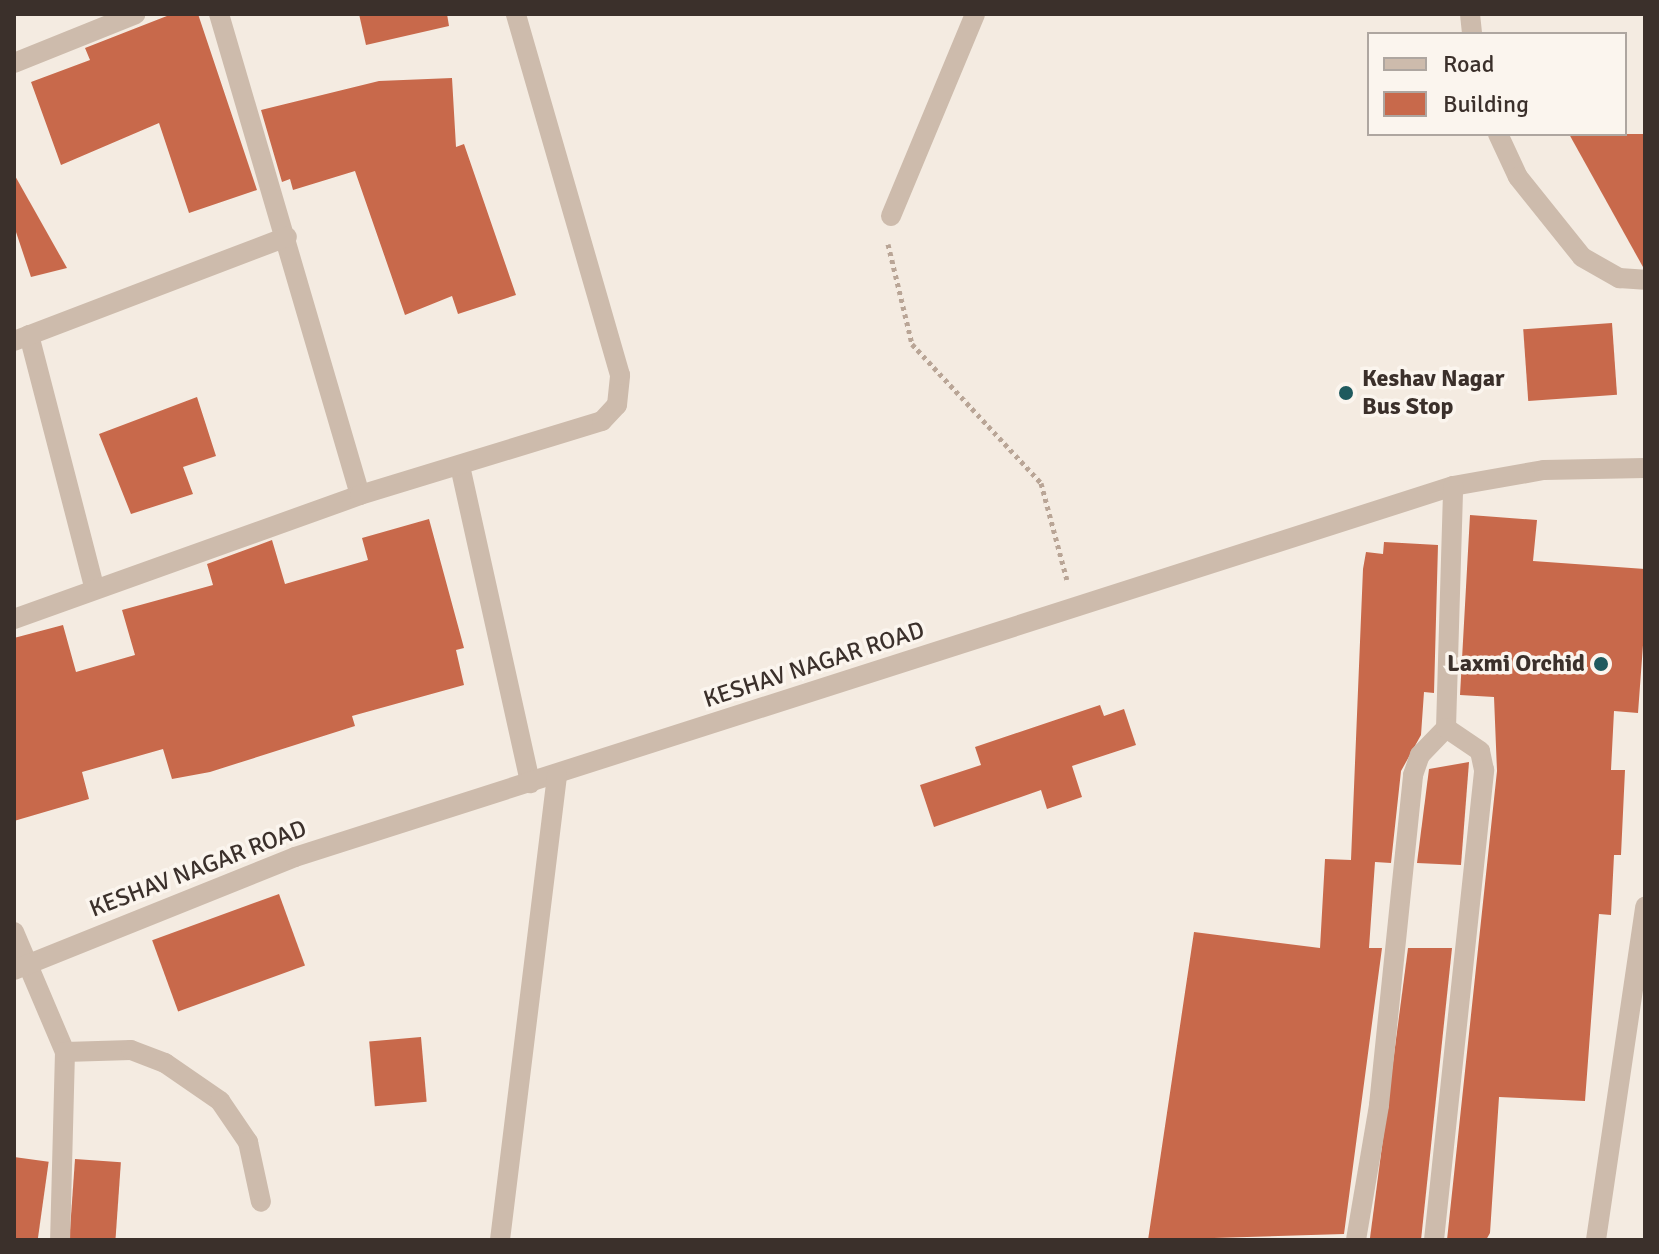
<!DOCTYPE html>
<html>
<head>
<meta charset="utf-8">
<style>
  body { margin:0 }
  #map { position:relative; width:1659px; height:1254px; overflow:hidden; background:#f4ebe1; font-family:Signika,sans-serif }
  div>[style] { position:absolute }
  .building>* { inset:0; background:#c8694b; transform-origin:0 0 }
  .path>* { height:5px; margin-top:-2.5px; transform-origin:0; background:repeating-linear-gradient(90deg,#b9a596 0 4px,transparent 0 8px) }
  .minor>* { height:20px; margin:-10px; padding:0 10px; transform-origin:10px; border-radius:10px; background:#cdbbac }
  .dots>* { width:22px; height:22px; translate:-50% -50%; box-sizing:border-box; border:4px solid #fbf5ee; border-radius:50% }
  span { translate:-50% -50%; white-space:nowrap; text-align:center; line-height:1.15; -webkit-text-stroke:7px #fbf5ee; paint-order:stroke }
  .poi-label { font-size:24px; color:#3b302b; font-weight:700 }
  .left { translate:0 -50%; text-align:left }
  .right { translate:-100% -50%; text-align:right }
  .street-label { font-size:24px; color:#3b302b }
  .frame { position:absolute; inset:0; border:16px solid #3b302b; pointer-events:none }
  .legend { position:absolute; left:1367px; top:32px; width:260px; height:104px; box-sizing:border-box; background:#fbf5ee; border:2px solid #aea6a0; margin:0; padding:10px 14px; list-style:none; font-size:24px; color:#3b302b }
  .legend li { display:flex; align-items:center; gap:16px; height:40px }
  .legend b { width:40px; border:2px solid #aea6a0 }
</style>
</head>
<body>
<div id="map">
  <div class="building">
    <i style="clip-path:polygon(172px 14px,198px 14px,257px 190px,189px 213px,159px 123px,61px 165px,31px 82px,90px 60px,85px 48px)"></i>
    <i style="clip-path:polygon(359px 14px,447px 14px,449px 26px,366px 45px)"></i>
    <i style="clip-path:polygon(452px 78px,456px 147px,464px 144px,516px 295px,458px 314px,452px 296px,405px 315px,355px 171px,293px 190px,290px 179px,282px 182px,261px 110px,379px 81px)"></i>
    <i style="clip-path:polygon(1569px 134px,1645px 134px,1645px 267px,1643px 267px)"></i>
    <i style="clip-path:polygon(14px 174px,67px 268px,31px 277px,14px 226px)"></i>
    <i style="left:1612px;top:323px;width:72px;height:89px;rotate:86deg"></i>
    <i style="clip-path:polygon(197px 397px,216px 456px,183px 467px,193px 494px,131px 514px,99px 434px)"></i>
    <i style="clip-path:polygon(1470px 515px,1537px 520px,1533px 561px,1645px 569px,1645px 618px,1638px 713px,1614px 711px,1611px 770px,1625px 770px,1621px 855px,1614px 855px,1611px 915px,1599px 914px,1585px 1101px,1499px 1097px,1490px 1233px,1486px 1240px,1447px 1240px,1497px 771px,1494px 697px,1460px 695px)"></i>
    <i style="clip-path:polygon(429px 519px,464px 648px,456px 650px,464px 685px,352px 716px,355px 726px,210px 772px,172px 779px,163px 749px,82px 772px,89px 799px,14px 821px,14px 638px,63px 625px,76px 672px,135px 655px,122px 610px,213px 585px,207px 564px,272px 540px,285px 584px,368px 560px,362px 538px)"></i>
    <i style="clip-path:polygon(1384px 542px,1438px 545px,1434px 693px,1424px 692px,1421px 735px,1401px 771px,1391px 863px,1375px 862px,1369px 948px,1382px 948px,1344px 1234px,1148px 1240px,1194px 932px,1320px 948px,1325px 859px,1351px 860px,1363px 569px,1366px 552px,1383px 554px)"></i>
    <i style="clip-path:polygon(1100px 705px,1104px 716px,1124px 709px,1136px 745px,1072px 766px,1082px 797px,1047px 809px,1041px 790px,934px 827px,920px 785px,981px 765px,975px 747px)"></i>
    <i style="clip-path:polygon(1469px 762px,1461px 865px,1417px 863px,1429px 769px)"></i>
    <i style="left:279px;top:894px;width:76px;height:135px;rotate:70deg"></i>
    <i style="clip-path:polygon(1408px 948px,1452px 948px,1421px 1240px,1384px 1240px,1370px 1238px)"></i>
    <i style="left:421px;top:1037px;width:65px;height:52px;rotate:85deg"></i>
    <i style="left:14px;top:1157px;width:35px;height:83px;rotate:8deg"></i>
    <i style="left:75px;top:1159px;width:46px;height:81px;rotate:4deg"></i>
  </div>
  <div class="path">
    <i style="left:888px;top:244px;width:103px;rotate:76.5deg"></i>
    <i style="left:912px;top:344px;width:190px;rotate:47.1deg"></i>
    <i style="left:1041px;top:483px;width:100px;rotate:75deg"></i>
  </div>
  <div class="minor">
    <i style="left:219px;top:14px;width:501px;rotate:73.66deg"></i>
    <i style="left:1470px;top:14px;width:20px;rotate:84deg"></i>
    <i style="left:14px;top:63px;width:131px;rotate:-21.9deg"></i>
    <i style="left:1498px;top:134px;width:47px;rotate:65.1deg"></i>
    <i style="left:1518px;top:177px;width:102px;rotate:51.3deg"></i>
    <i style="left:1582px;top:257px;width:43px;rotate:29.6deg"></i>
    <i style="left:1619px;top:278px;width:26px;rotate:4deg"></i>
    <i style="left:891px;top:216px;width:219px;rotate:-67.4deg"></i>
    <i style="left:29px;top:335px;width:259px;rotate:75.5deg"></i>
    <i style="left:14px;top:341px;width:292px;rotate:-20.9deg"></i>
    <i style="left:460px;top:466px;width:325px;rotate:77.5deg"></i>
    <i style="left:14px;top:619px;width:368px;rotate:-19.7deg"></i>
    <i style="left:360px;top:495px;width:253px;rotate:-17deg"></i>
    <i style="left:602px;top:421px;width:22px;rotate:-47deg"></i>
    <i style="left:617px;top:405px;width:30px;rotate:-84deg"></i>
    <i style="left:620px;top:375px;width:376px;rotate:-106.1deg"></i>
    <i style="left:14px;top:932px;width:130px;rotate:67deg"></i>
    <i style="left:65px;top:1052px;width:188px;rotate:91.5deg"></i>
    <i style="left:14px;top:970px;width:303px;rotate:-21.9deg"></i>
    <i style="left:295px;top:857px;width:1216px;rotate:-17.76deg"></i>
    <i style="left:1453px;top:486px;width:92px;rotate:-10deg"></i>
    <i style="left:1544px;top:470px;width:101px;rotate:-1.1deg"></i>
    <i style="left:65px;top:1052px;width:66px;rotate:-1.7deg"></i>
    <i style="left:131px;top:1050px;width:36px;rotate:21deg"></i>
    <i style="left:165px;top:1063px;width:67px;rotate:34.6deg"></i>
    <i style="left:220px;top:1101px;width:50px;rotate:55.7deg"></i>
    <i style="left:248px;top:1142px;width:61px;rotate:77.8deg"></i>
    <i style="left:500px;top:1240px;width:468px;rotate:-83deg"></i>
    <i style="left:1356px;top:1240px;width:137px;rotate:-80.3deg"></i>
    <i style="left:1379px;top:1105px;width:332px;rotate:-84.1deg"></i>
    <i style="left:1413px;top:775px;width:21px;rotate:-71deg"></i>
    <i style="left:1420px;top:755px;width:37px;rotate:-46deg"></i>
    <i style="left:1446px;top:728px;width:242px;rotate:-88.3deg"></i>
    <i style="left:1434px;top:1240px;width:473px;rotate:-83.9deg"></i>
    <i style="left:1484px;top:770px;width:19px;rotate:-102deg"></i>
    <i style="left:1480px;top:751px;width:41px;rotate:-145.9deg"></i>
    <i style="left:1596px;top:1240px;width:337px;rotate:-81.6deg"></i>
  </div>
  <div class="dots">
    <i style="left:1346px;top:393px;background:#1f5a5e"></i>
    <i style="left:1601px;top:664px;background:#1f5a5e"></i>
  </div>
  <div class="poi-label">
    <span class="left" style="left:1362px;top:393px">Keshav Nagar<br>Bus Stop</span>
    <span class="right" style="left:1585px;top:664px">Laxmi Orchid</span>
  </div>
  <div class="street-label">
    <span style="left:814px;top:665px;rotate:-18deg">KESHAV NAGAR ROAD</span>
    <span style="left:198px;top:869px;rotate:-21deg">KESHAV NAGAR ROAD</span>
  </div>
  <div class="frame"></div>
  <ul class="legend">
  <li><b style="height:10px;background:#cdbbac"></b>Road</li>
  <li><b style="height:22px;background:#c8694b"></b>Building</li>
  </ul>
</div>
</body>
</html>
